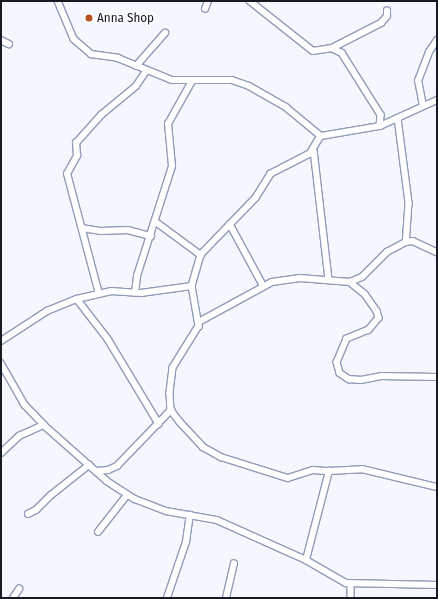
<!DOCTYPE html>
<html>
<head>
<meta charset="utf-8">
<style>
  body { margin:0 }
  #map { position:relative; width:438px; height:599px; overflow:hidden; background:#f4f7fd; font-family:"Fira Sans Condensed",sans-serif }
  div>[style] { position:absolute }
  .roads { filter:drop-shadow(1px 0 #919bb9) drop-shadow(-1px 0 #919bb9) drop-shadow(0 1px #919bb9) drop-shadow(0 -1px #919bb9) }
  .minor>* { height:5.5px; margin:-2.75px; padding:0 2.75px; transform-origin:2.75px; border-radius:2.75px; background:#fff }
  .dots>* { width:11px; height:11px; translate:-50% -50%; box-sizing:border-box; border:2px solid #fff; border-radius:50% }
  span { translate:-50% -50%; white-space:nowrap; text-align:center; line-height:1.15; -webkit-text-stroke:4px #fff; paint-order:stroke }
  .poi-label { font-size:13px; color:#161a25 }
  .left { translate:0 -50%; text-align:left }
  .frame { position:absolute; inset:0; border:2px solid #161a25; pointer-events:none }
</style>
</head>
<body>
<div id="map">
  <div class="roads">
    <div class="minor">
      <i style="left:58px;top:1px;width:41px;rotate:67.2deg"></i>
      <i style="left:74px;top:39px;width:23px;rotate:41deg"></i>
      <i style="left:91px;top:54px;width:27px;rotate:8deg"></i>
      <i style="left:118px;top:58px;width:58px;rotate:22.2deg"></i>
      <i style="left:172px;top:80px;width:60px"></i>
      <i style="left:232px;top:80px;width:18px;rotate:19deg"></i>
      <i style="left:249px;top:86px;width:43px;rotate:29.6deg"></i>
      <i style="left:286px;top:107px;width:45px;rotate:39.6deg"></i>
      <i style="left:321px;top:136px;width:60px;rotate:-9.6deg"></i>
      <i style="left:380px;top:126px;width:63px;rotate:-24.5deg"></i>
      <i style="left:250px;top:1px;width:80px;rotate:38.4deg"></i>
      <i style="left:313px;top:51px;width:19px;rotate:-9deg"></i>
      <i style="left:332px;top:48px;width:11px;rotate:27deg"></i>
      <i style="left:342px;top:53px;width:73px;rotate:57.8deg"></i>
      <i style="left:381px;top:115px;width:11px;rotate:95deg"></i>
      <i style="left:205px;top:9px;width:9px;rotate:-69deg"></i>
      <i style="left:1px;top:40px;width:9px;rotate:27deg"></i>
      <i style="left:332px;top:48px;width:55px;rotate:-27deg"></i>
      <i style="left:381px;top:23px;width:9px;rotate:-49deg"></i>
      <i style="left:387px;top:16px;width:5px;rotate:-90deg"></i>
      <i style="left:136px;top:66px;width:44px;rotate:-48.7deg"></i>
      <i style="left:423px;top:106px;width:25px;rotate:-101deg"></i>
      <i style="left:418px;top:81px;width:31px;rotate:-69deg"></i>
      <i style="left:429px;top:52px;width:14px;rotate:-56deg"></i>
      <i style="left:398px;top:118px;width:86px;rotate:82.6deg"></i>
      <i style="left:409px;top:203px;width:39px;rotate:94deg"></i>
      <i style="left:321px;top:136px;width:21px;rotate:121deg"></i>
      <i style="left:310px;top:154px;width:44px;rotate:152.9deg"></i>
      <i style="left:271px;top:174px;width:28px;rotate:122deg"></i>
      <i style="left:256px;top:198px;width:79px;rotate:134deg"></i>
      <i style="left:201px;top:255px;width:32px;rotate:106deg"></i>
      <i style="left:192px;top:286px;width:41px;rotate:80.1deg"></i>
      <i style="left:199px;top:326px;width:49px;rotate:121.8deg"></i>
      <i style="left:173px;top:368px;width:25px;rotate:97deg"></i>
      <i style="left:170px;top:393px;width:17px;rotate:87deg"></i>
      <i style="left:171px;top:410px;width:15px;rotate:53deg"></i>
      <i style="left:180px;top:422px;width:34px;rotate:47deg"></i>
      <i style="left:203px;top:447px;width:21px;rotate:29deg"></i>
      <i style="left:221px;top:457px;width:70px;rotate:17.4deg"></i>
      <i style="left:288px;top:478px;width:26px;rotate:-18deg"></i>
      <i style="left:313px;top:470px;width:16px;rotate:4deg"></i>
      <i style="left:314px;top:150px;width:131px;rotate:83.4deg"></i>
      <i style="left:156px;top:222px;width:56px;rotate:36.3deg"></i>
      <i style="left:230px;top:224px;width:69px;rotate:61.6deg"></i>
      <i style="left:82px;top:228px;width:18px;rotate:9deg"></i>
      <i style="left:100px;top:231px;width:28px;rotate:-2deg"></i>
      <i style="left:128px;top:230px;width:24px;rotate:15deg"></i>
      <i style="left:350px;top:282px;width:13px;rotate:-23deg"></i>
      <i style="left:362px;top:277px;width:35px;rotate:-45deg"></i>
      <i style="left:387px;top:252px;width:21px;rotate:-28deg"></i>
      <i style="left:406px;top:242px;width:7px;rotate:-8deg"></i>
      <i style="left:413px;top:241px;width:26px;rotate:25deg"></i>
      <i style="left:135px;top:293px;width:17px;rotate:-83deg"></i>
      <i style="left:137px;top:276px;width:115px;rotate:-72.3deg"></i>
      <i style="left:172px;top:166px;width:42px;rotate:-95.4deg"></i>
      <i style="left:168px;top:124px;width:49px;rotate:-60.8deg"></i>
      <i style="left:99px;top:294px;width:124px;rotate:-104.9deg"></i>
      <i style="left:67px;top:174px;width:21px;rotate:-61deg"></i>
      <i style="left:77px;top:156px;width:13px;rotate:-94deg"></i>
      <i style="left:76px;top:143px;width:38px;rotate:-48deg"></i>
      <i style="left:101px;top:115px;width:45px;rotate:-39.6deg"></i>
      <i style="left:136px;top:86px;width:18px;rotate:-56deg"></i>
      <i style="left:77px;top:299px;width:51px;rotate:52.2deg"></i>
      <i style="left:108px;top:339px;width:99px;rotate:59deg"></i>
      <i style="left:199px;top:322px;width:83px;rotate:-28.7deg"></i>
      <i style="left:272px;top:282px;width:28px;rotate:-8deg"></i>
      <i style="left:300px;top:278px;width:50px;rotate:4.6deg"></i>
      <i style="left:350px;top:282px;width:19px;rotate:39deg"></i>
      <i style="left:365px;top:294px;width:21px;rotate:55deg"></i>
      <i style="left:377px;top:311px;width:7px;rotate:74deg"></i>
      <i style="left:379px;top:318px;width:16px;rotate:130deg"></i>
      <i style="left:369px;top:330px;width:24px;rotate:158deg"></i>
      <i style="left:347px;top:339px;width:25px;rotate:113deg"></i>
      <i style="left:337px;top:362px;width:11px;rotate:75deg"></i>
      <i style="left:340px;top:373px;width:11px;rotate:34deg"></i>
      <i style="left:349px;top:379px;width:12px;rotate:5deg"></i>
      <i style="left:361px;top:380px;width:20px;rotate:-11deg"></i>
      <i style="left:381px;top:376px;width:56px;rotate:1deg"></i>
      <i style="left:1px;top:341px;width:55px;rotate:-33.1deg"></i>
      <i style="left:47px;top:311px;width:32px;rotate:-22deg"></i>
      <i style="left:77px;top:299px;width:35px;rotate:-13deg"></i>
      <i style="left:111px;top:291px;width:30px;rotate:4deg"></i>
      <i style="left:141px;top:293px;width:51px;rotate:-7.8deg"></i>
      <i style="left:1px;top:363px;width:48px;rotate:60.3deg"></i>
      <i style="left:25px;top:405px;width:28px;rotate:46deg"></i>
      <i style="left:44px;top:425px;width:84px;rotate:41.6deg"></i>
      <i style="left:107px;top:481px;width:33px;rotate:33deg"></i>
      <i style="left:135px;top:499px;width:33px;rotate:21deg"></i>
      <i style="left:166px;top:511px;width:52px;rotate:10deg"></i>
      <i style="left:217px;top:520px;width:98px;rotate:24.2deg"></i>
      <i style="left:306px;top:560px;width:46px;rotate:29.9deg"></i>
      <i style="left:346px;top:583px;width:91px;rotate:1.3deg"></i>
      <i style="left:1px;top:453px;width:25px;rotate:-43deg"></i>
      <i style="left:19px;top:436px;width:27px;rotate:-24deg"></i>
      <i style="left:96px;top:471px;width:12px;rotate:-5deg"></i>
      <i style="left:108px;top:470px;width:10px;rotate:-24deg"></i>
      <i style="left:117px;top:466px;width:78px;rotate:-46deg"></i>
      <i style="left:28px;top:514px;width:9px;rotate:-27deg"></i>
      <i style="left:36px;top:510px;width:20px;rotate:-45deg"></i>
      <i style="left:50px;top:496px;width:50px;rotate:-38.5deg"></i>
      <i style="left:98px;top:532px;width:47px;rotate:-51.9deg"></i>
      <i style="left:306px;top:560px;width:92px;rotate:-75.5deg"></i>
      <i style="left:329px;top:471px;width:33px;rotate:-3deg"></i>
      <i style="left:362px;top:469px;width:77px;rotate:13.5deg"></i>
      <i style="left:351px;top:584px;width:14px;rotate:90deg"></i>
      <i style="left:13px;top:598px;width:11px;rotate:-56deg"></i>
      <i style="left:167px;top:598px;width:59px;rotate:-71.3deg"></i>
      <i style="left:186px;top:542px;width:27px;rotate:-82deg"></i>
      <i style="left:226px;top:598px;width:35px;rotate:-77deg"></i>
    </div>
  </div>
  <div class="dots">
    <i style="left:89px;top:18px;background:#b75321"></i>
  </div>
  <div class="poi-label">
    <span class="left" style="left:97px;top:18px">Anna Shop</span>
  </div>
  <div class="frame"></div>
</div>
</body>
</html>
